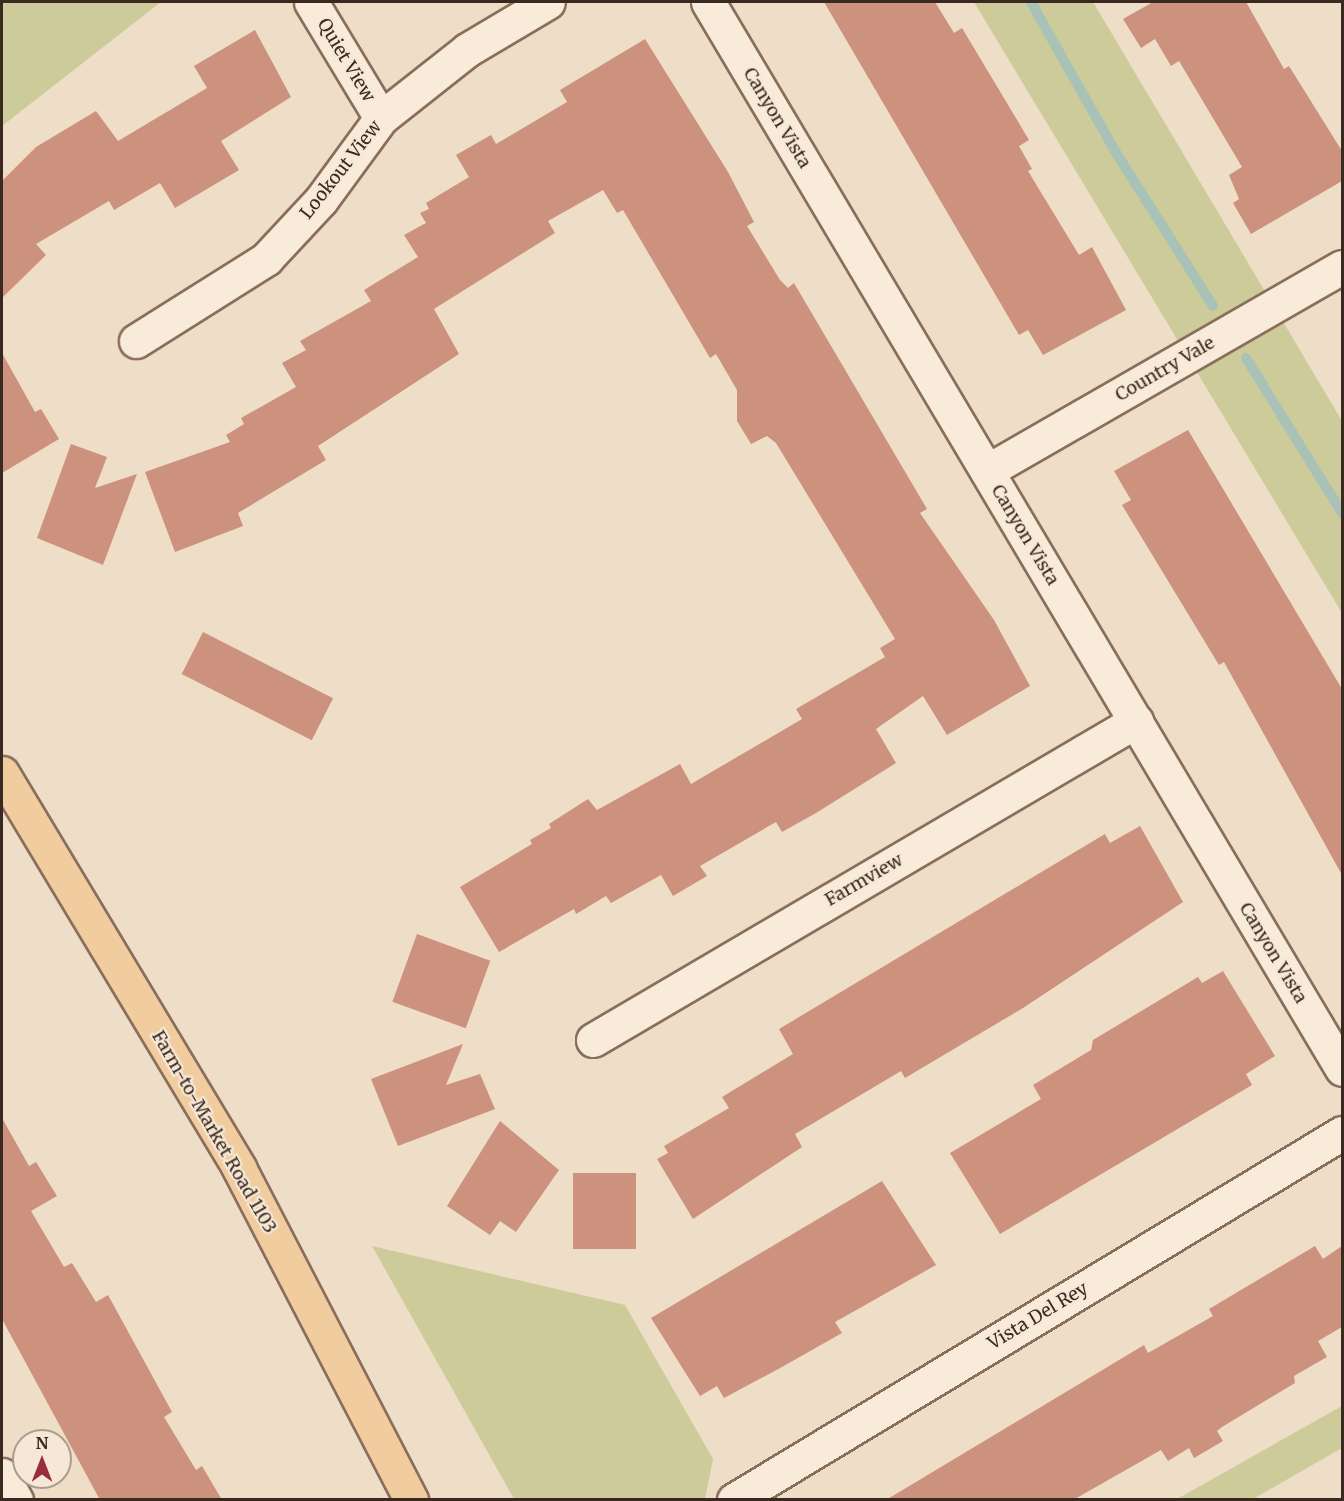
<!DOCTYPE html>
<html>
<head>
<meta charset="utf-8">
<style>
  body { margin:0 }
  #map { position:relative; width:1344px; height:1501px; overflow:hidden; background:#eeddc7; font-family:Merriweather,serif }
  div>[style] { position:absolute }
  .green>* { inset:0; background:#cdcb9a }
  .stream>* { height:10px; margin:-5px; padding:0 5px; transform-origin:5px; border-radius:5px; background:#a8c2b7 }
  .building>* { inset:0; background:#cc927d; transform-origin:0 0 }
  .roads { filter:drop-shadow(2px 0 #8a6e5c) drop-shadow(-2px 0 #8a6e5c) drop-shadow(0 2px #8a6e5c) drop-shadow(0 -2px #8a6e5c) }
  .minor>* { height:33px; margin:-16.5px; padding:0 16.5px; transform-origin:16.5px; border-radius:16.5px; background:#f9ebda }
  .major>* { height:33px; margin:-16.5px; padding:0 16.5px; transform-origin:16.5px; border-radius:16.5px; background:#f1cc9f }
  span { translate:-50% -50%; white-space:nowrap; text-align:center; line-height:1.15; -webkit-text-stroke:4.5px #f6e8d6; paint-order:stroke }
  .street-label { font-size:18px; color:#3a2920 }
  .frame { position:absolute; inset:0; border:3px solid #3a2920; pointer-events:none }
  .north { position:absolute; left:12px; top:1429px; width:60px; height:60px; box-sizing:border-box; background:#f6e8d6; border:2px solid #ab9c8d; border-radius:50%; rotate:0deg; font-size:16px; font-weight:700; line-height:24px; text-align:center; color:#3a2920 }
  .north::after { content:''; display:block; margin:auto; width:21px; height:27px; background:#992c3d; clip-path:polygon(50% 0,100% 100%,50% 72%,0 100%) }
</style>
</head>
<body>
<div id="map">
  <div class="green">
    <i style="clip-path:polygon(2px 2px,161px 2px,2px 126px)"></i>
    <i style="clip-path:polygon(974px 2px,1093px 2px,1342px 421px,1342px 613px)"></i>
    <i style="clip-path:polygon(372px 1246px,625px 1305px,713px 1459px,705px 1499px,514px 1499px)"></i>
    <i style="clip-path:polygon(1342px 1406px,1342px 1448px,1253px 1499px,1177px 1499px)"></i>
  </div>
  <div class="stream">
    <i style="left:1031px;top:2px;width:171px;rotate:60.6deg"></i>
    <i style="left:1115px;top:151px;width:183px;rotate:57.7deg"></i>
    <i style="left:1246px;top:358px;width:182px;rotate:58.2deg"></i>
  </div>
  <div class="building">
    <i style="clip-path:polygon(824px 2px,935px 2px,954px 33px,962px 28px,1029px 140px,1019px 146px,1032px 169px,1028px 171px,1079px 255px,1092px 247px,1126px 310px,1043px 355px,1028px 330px,1019px 335px)"></i>
    <i style="clip-path:polygon(1153px 2px,1246px 2px,1284px 69px,1289px 66px,1342px 151px,1342px 181px,1251px 234px,1233px 203px,1239px 199px,1229px 175px,1242px 167px,1179px 61px,1171px 66px,1155px 39px,1141px 48px,1123px 19px)"></i>
    <i style="clip-path:polygon(255px 30px,291px 97px,221px 141px,239px 170px,175px 208px,160px 183px,114px 210px,109px 201px,36px 244px,46px 255px,2px 298px,2px 181px,36px 147px,96px 111px,118px 141px,207px 88px,194px 66px)"></i>
    <i style="clip-path:polygon(645px 39px,728px 172px,754px 222px,747px 226px,780px 280px,788px 288px,794px 283px,927px 509px,920px 513px,994px 620px,1030px 686px,947px 735px,923px 696px,876px 729px,896px 763px,816px 813px,782px 832px,776px 822px,700px 866px,707px 876px,673px 896px,661px 875px,611px 903px,606px 896px,576px 914px,574px 909px,499px 952px,460px 887px,532px 844px,530px 840px,551px 828px,549px 824px,588px 799px,597px 810px,680px 764px,691px 784px,802px 719px,796px 709px,885px 657px,880px 648px,895px 639px,776px 443px,767px 436px,751px 444px,737px 421px,737px 390px,716px 354px,710px 358px,623px 210px,617px 213px,603px 190px,548px 221px,555px 233px,434px 309px,459px 354px,318px 446px,326px 460px,238px 513px,243px 526px,175px 552px,145px 472px,230px 442px,226px 435px,244px 424px,241px 418px,296px 387px,282px 363px,306px 350px,300px 341px,371px 301px,364px 290px,418px 257px,404px 235px,426px 223px,420px 213px,429px 209px,426px 203px,469px 177px,456px 155px,491px 135px,496px 144px,567px 102px,560px 90px)"></i>
    <i style="clip-path:polygon(2px 353px,35px 412px,41px 409px,59px 439px,2px 473px)"></i>
    <i style="clip-path:polygon(1188px 430px,1342px 689px,1342px 875px,1224px 662px,1219px 665px,1122px 505px,1131px 500px,1114px 471px)"></i>
    <i style="clip-path:polygon(71px 444px,107px 457px,95px 488px,137px 474px,103px 565px,37px 538px)"></i>
    <i style="left:203px;top:632px;width:146px;height:47px;rotate:27deg"></i>
    <i style="clip-path:polygon(1140px 826px,1183px 902px,1023px 1008px,905px 1078px,901px 1071px,795px 1134px,802px 1147px,693px 1219px,657px 1159px,668px 1153px,664px 1146px,729px 1108px,722px 1097px,793px 1054px,779px 1029px,1105px 834px,1110px 843px)"></i>
    <i style="left:417px;top:934px;width:78px;height:72px;rotate:20deg"></i>
    <i style="clip-path:polygon(1223px 971px,1275px 1056px,1246px 1074px,1252px 1085px,1000px 1234px,950px 1153px,1041px 1099px,1033px 1085px,1091px 1050px,1093px 1040px,1198px 977px,1202px 983px)"></i>
    <i style="clip-path:polygon(463px 1044px,446px 1085px,480px 1074px,495px 1109px,398px 1146px,371px 1079px)"></i>
    <i style="clip-path:polygon(2px 1118px,29px 1166px,36px 1162px,57px 1196px,31px 1211px,64px 1267px,72px 1263px,96px 1302px,108px 1295px,172px 1412px,164px 1417px,196px 1470px,202px 1466px,222px 1500px,100px 1500px,2px 1319px)"></i>
    <i style="clip-path:polygon(500px 1121px,559px 1170px,516px 1232px,500px 1221px,490px 1235px,447px 1206px)"></i>
    <i style="left:573px;top:1173px;width:63px;height:76px"></i>
    <i style="clip-path:polygon(882px 1181px,936px 1265px,835px 1322px,842px 1333px,782px 1367px,724px 1398px,717px 1386px,700px 1396px,651px 1318px)"></i>
    <i style="clip-path:polygon(1315px 1246px,1323px 1259px,1342px 1246px,1342px 1327px,1318px 1341px,1327px 1357px,1294px 1376px,1295px 1383px,1222px 1427px,1217px 1431px,1223px 1441px,1194px 1458px,1189px 1448px,1168px 1461px,1161px 1450px,1073px 1500px,886px 1500px,1144px 1345px,1148px 1353px,1213px 1316px,1209px 1309px)"></i>
  </div>
  <div class="roads">
    <div class="minor">
      <i style="left:311px;top:2px;width:135px;rotate:58.9deg"></i>
      <i style="left:708px;top:2px;width:1241px;rotate:59.28deg"></i>
      <i style="left:136px;top:341px;width:154px;rotate:-32.2deg"></i>
      <i style="left:266px;top:259px;width:81px;rotate:-47deg"></i>
      <i style="left:321px;top:200px;width:102px;rotate:-53.8deg"></i>
      <i style="left:381px;top:118px;width:110px;rotate:-38.3deg"></i>
      <i style="left:467px;top:50px;width:94px;rotate:-30.7deg"></i>
      <i style="left:987px;top:471px;width:409px;rotate:-29.9deg"></i>
      <i style="left:593px;top:1040px;width:630px;rotate:-30.43deg"></i>
      <i style="left:2px;top:1475px;width:29px;rotate:61deg"></i>
      <i style="left:734px;top:1500px;width:710px;rotate:-31.12deg"></i>
    </div>
    <div class="major">
      <i style="left:2px;top:773px;width:461px;rotate:59deg"></i>
      <i style="left:239px;top:1168px;width:374px;rotate:62.6deg"></i>
    </div>
  </div>
  <div class="street-label">
    <span style="left:346px;top:60px;rotate:59deg">Quiet View</span>
    <span style="left:777px;top:118px;rotate:59deg">Canyon Vista</span>
    <span style="left:341px;top:170px;rotate:-52deg">Lookout View</span>
    <span style="left:1165px;top:369px;rotate:-30deg">Country Vale</span>
    <span style="left:1025px;top:535px;rotate:59deg">Canyon Vista</span>
    <span style="left:864px;top:880px;rotate:-30deg">Farmview</span>
    <span style="left:1273px;top:953px;rotate:59deg">Canyon Vista</span>
    <span style="left:214px;top:1132px;rotate:60deg">Farm-to-Market Road 1103</span>
    <span style="left:1038px;top:1316px;rotate:-31deg">Vista Del Rey</span>
  </div>
  <div class="frame"></div>
  <div class="north">N</div>
</div>
</body>
</html>
